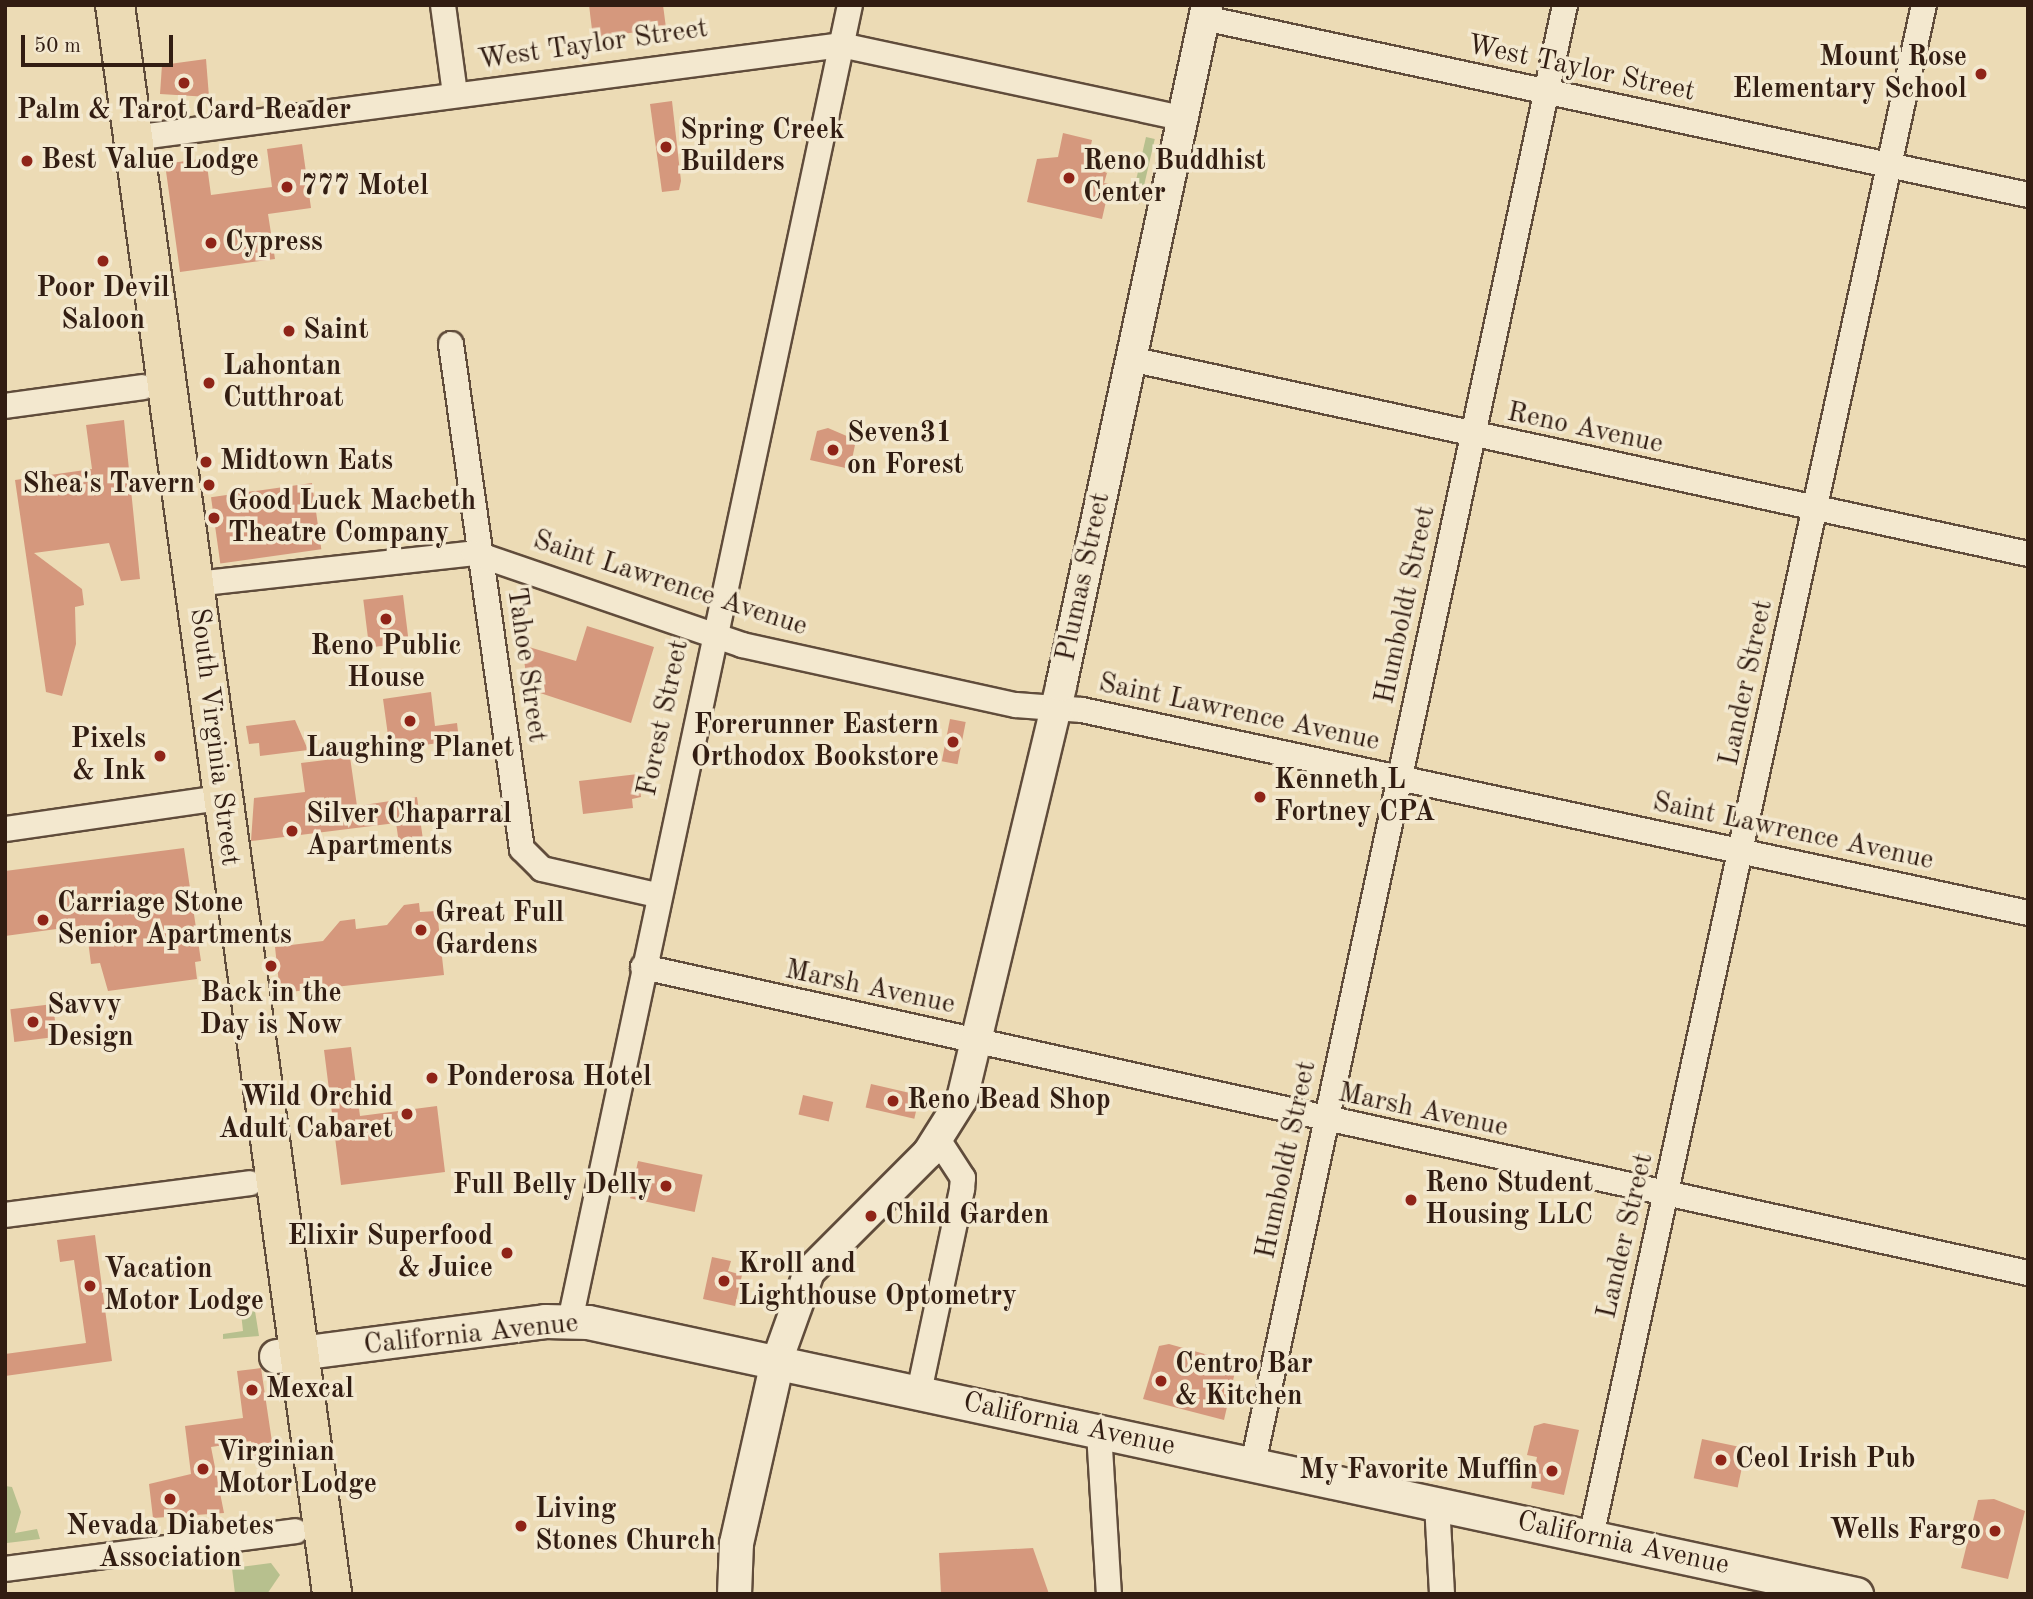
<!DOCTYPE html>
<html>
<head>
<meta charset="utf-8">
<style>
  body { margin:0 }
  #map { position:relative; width:2033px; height:1599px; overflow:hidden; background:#ecdbb5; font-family:"Old Standard TT",serif }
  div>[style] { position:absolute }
  .green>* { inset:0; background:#b7c08e; transform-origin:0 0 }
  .building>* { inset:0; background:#d5987d; transform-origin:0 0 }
  .roads { filter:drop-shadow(2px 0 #604c3b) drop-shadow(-2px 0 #604c3b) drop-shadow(0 2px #604c3b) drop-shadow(0 -2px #604c3b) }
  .minor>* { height:24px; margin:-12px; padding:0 12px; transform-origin:12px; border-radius:12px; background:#f3e8cf }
  .tertiary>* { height:30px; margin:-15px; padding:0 15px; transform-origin:15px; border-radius:15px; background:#f3e8cf }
  .secondary>* { height:33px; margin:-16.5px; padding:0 16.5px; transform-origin:16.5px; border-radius:16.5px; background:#f3e8cf }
  .primary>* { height:38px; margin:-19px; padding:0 19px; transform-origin:19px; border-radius:19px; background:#ecdbb5 }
  .dots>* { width:19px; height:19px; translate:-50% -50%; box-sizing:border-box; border:4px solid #f3e8cf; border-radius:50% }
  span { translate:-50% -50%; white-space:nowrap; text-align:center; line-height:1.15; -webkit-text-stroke:7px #f3e8cf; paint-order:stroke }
  .street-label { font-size:28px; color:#321d12 }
  .poi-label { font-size:28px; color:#321d12; font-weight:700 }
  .right { translate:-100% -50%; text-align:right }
  .left { translate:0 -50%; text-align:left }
  .frame { position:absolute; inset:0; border:7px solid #321d12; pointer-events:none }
  .scale { position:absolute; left:21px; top:35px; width:152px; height:32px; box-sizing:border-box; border:4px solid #321d12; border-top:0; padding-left:9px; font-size:21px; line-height:24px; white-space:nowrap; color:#321d12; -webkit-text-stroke:5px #f3e8cf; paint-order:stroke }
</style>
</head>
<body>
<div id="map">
  <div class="green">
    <i style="left:1146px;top:137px;width:9px;height:67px;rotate:13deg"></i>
    <i style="clip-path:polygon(255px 1311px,259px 1336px,223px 1339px,223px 1334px,243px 1331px,241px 1313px)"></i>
    <i style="clip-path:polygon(5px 1486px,12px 1487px,21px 1512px,15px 1533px,37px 1529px,40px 1539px,7px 1543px)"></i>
    <i style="clip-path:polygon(271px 1563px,280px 1575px,267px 1594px,235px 1594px,232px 1568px)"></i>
  </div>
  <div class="building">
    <i style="clip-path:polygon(589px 5px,663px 5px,666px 28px,593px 38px)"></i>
    <i style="clip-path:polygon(206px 59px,209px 97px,160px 94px,162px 65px)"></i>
    <i style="clip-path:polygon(672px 101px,681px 181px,679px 190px,662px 192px,650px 104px)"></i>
    <i style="clip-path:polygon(1063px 133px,1092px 140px,1087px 164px,1107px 173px,1104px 183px,1110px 184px,1102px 219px,1027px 202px,1037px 159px,1058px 157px)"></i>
    <i style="clip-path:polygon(302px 144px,311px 208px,268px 214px,275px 259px,180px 272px,165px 164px,206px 158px,211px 195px,272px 187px,267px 149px)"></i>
    <i style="clip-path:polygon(124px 420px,140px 579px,121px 581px,109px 543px,34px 553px,82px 589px,84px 605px,75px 607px,76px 644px,62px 696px,46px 692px,15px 480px,92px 469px,86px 425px)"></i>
    <i style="clip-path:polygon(828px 428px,856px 440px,850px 469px,810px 460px,817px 431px)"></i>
    <i style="left:312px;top:483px;width:67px;height:102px;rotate:82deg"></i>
    <i style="left:403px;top:595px;width:48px;height:40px;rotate:83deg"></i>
    <i style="clip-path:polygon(587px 626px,654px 647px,631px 723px,528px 689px,522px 645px,576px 661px)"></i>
    <i style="clip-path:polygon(431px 692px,435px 726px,457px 723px,459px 740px,390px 750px,383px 699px)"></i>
    <i style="left:950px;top:719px;width:16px;height:43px;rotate:11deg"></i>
    <i style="clip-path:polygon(295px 720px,308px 750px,260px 756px,259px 743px,249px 744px,246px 726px)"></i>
    <i style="clip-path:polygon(350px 757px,357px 806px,417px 797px,425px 854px,401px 857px,396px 823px,251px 841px,254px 798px,305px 792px,301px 763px)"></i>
    <i style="clip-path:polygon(638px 774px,641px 797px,632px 799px,633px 808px,583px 814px,579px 781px)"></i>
    <i style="clip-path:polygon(184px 848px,201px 961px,195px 962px,197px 979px,108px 991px,100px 963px,91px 964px,86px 925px,5px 936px,5px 871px)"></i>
    <i style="clip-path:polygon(419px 903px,420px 912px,437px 911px,444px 975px,280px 993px,275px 947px,323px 941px,340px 921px,355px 919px,356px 929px,387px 925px,404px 905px)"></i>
    <i style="left:53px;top:1004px;width:33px;height:43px;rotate:83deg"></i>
    <i style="clip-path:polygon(351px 1047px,360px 1116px,437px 1106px,445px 1172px,341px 1185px,324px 1050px)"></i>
    <i style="left:871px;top:1084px;width:50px;height:24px;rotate:13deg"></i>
    <i style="left:803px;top:1095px;width:31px;height:20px;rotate:13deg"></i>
    <i style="left:638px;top:1161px;width:66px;height:38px;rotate:12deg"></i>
    <i style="clip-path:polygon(95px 1235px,112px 1361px,5px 1376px,5px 1354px,86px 1343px,74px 1260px,60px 1262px,57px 1240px)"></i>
    <i style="clip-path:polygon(712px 1257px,731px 1261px,728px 1271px,742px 1275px,735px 1306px,703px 1299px)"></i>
    <i style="clip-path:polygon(1169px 1344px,1237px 1363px,1224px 1420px,1143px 1399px,1159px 1346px)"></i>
    <i style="clip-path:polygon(261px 1368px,275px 1462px,256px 1464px,251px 1441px,211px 1447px,224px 1513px,153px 1518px,149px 1484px,191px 1474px,185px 1426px,243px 1418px,237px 1371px)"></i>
    <i style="clip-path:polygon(1544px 1423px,1579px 1430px,1564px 1495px,1531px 1488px,1537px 1457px,1527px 1455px,1534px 1426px)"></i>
    <i style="left:1702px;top:1439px;width:45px;height:40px;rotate:12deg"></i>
    <i style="clip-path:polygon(1994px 1499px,2025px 1511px,2008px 1579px,1961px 1568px,1978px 1500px)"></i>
    <i style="clip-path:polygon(1033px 1548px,1049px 1594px,941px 1594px,939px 1553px)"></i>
  </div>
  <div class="roads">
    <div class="minor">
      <i style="left:443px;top:5px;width:90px;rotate:82.3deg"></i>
      <i style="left:1204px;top:18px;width:843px;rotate:12.12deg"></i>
      <i style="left:133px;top:138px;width:714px;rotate:-7.48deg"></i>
      <i style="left:841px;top:45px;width:349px;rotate:12.1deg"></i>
      <i style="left:451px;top:344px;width:510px;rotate:82deg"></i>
      <i style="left:522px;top:849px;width:28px;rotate:45deg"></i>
      <i style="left:542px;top:869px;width:117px;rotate:12.8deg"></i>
      <i style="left:1130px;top:359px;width:919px;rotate:12.25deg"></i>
      <i style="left:5px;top:406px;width:139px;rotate:-7.8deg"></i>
      <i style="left:195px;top:584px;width:281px;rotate:-6.3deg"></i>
      <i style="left:474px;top:553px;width:283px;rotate:18.9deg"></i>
      <i style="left:742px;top:645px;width:280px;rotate:12.4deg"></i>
      <i style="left:1016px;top:705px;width:66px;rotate:4.3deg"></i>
      <i style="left:1082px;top:710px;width:968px;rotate:12.11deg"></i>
      <i style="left:5px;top:829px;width:218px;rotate:-8.2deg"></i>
      <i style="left:643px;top:967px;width:1418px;rotate:12.46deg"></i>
      <i style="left:5px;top:1215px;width:247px;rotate:-7.4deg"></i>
      <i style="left:570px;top:1321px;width:1345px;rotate:-77.99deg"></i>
      <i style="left:919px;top:1392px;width:208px;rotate:-78deg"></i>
      <i style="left:962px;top:1189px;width:11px;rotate:-85deg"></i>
      <i style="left:963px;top:1178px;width:44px;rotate:-123deg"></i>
      <i style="left:1099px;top:1432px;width:162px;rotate:86.5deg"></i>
      <i style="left:1253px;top:1464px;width:1492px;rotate:-77.93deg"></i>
      <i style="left:1437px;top:1504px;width:90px;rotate:86.8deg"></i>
      <i style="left:1591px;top:1537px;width:1568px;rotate:-77.74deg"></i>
      <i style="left:5px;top:1569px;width:293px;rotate:-7.4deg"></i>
    </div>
    <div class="tertiary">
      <i style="left:777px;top:1361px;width:95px;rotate:-70.2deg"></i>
      <i style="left:809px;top:1272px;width:168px;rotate:-45deg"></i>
      <i style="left:928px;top:1153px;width:64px;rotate:-57.8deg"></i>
      <i style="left:962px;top:1099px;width:425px;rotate:-76.5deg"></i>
      <i style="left:1061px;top:686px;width:696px;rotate:-77.9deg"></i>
    </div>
    <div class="secondary">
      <i style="left:276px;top:1356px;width:271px;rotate:-7.4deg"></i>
      <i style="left:545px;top:1321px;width:43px;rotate:1.3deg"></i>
      <i style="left:588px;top:1322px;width:1297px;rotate:12.11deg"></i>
      <i style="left:734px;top:1594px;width:51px;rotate:-87.8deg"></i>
      <i style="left:736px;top:1543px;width:187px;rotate:-77.3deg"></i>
    </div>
    <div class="primary">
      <i style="left:115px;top:5px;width:1604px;rotate:82.22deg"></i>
    </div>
  </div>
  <div class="dots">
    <i style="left:1981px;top:74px;background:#8f2418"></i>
    <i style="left:184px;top:83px;background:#8f2418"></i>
    <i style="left:666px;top:147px;background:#8f2418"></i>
    <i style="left:27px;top:161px;background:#8f2418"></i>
    <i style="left:1069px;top:178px;background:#8f2418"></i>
    <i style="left:287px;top:187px;background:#8f2418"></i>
    <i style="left:211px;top:243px;background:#8f2418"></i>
    <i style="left:103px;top:261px;background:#8f2418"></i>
    <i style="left:289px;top:331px;background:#8f2418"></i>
    <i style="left:209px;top:383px;background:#8f2418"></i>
    <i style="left:833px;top:450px;background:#8f2418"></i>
    <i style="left:206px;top:462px;background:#8f2418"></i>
    <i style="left:209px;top:485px;background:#8f2418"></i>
    <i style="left:214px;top:518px;background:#8f2418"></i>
    <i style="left:386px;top:619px;background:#8f2418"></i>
    <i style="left:410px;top:721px;background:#8f2418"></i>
    <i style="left:953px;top:742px;background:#8f2418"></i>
    <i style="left:160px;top:756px;background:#8f2418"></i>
    <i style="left:1260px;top:797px;background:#8f2418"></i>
    <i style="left:292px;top:831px;background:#8f2418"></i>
    <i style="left:43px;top:920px;background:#8f2418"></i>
    <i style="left:421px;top:930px;background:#8f2418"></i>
    <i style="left:271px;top:966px;background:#8f2418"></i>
    <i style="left:33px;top:1022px;background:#8f2418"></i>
    <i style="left:432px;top:1078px;background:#8f2418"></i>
    <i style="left:893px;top:1101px;background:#8f2418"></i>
    <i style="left:407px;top:1114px;background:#8f2418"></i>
    <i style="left:666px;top:1186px;background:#8f2418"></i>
    <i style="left:1411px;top:1200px;background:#8f2418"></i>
    <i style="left:871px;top:1216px;background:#8f2418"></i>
    <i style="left:507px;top:1253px;background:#8f2418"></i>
    <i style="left:724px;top:1281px;background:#8f2418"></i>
    <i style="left:90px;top:1286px;background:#8f2418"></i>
    <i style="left:1161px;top:1381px;background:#8f2418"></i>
    <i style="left:252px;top:1390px;background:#8f2418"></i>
    <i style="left:1721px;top:1460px;background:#8f2418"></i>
    <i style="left:203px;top:1469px;background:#8f2418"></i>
    <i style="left:1552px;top:1471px;background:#8f2418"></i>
    <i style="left:170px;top:1499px;background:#8f2418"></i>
    <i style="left:521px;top:1526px;background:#8f2418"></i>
    <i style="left:1995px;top:1531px;background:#8f2418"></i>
  </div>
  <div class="street-label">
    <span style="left:593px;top:45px;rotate:-8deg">West Taylor Street</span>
    <span style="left:1581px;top:69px;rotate:12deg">West Taylor Street</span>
    <span style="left:1585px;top:429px;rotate:12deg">Reno Avenue</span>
    <span style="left:1084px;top:577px;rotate:-78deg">Plumas Street</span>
    <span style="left:670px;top:584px;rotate:18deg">Saint Lawrence Avenue</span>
    <span style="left:1406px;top:605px;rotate:-78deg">Humboldt Street</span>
    <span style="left:526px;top:665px;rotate:82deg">Tahoe Street</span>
    <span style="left:1747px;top:683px;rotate:-78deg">Lander Street</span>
    <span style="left:1239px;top:713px;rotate:12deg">Saint Lawrence Avenue</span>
    <span style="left:664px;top:718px;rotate:-78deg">Forest Street</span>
    <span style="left:214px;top:737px;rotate:83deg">South Virginia Street</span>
    <span style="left:1793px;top:832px;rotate:12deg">Saint Lawrence Avenue</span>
    <span style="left:870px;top:988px;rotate:12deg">Marsh Avenue</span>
    <span style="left:1423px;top:1111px;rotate:12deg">Marsh Avenue</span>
    <span style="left:1287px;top:1160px;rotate:-78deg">Humboldt Street</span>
    <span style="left:1626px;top:1236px;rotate:-77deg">Lander Street</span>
    <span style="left:471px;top:1335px;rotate:-6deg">California Avenue</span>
    <span style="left:1069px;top:1425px;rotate:12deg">California Avenue</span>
    <span style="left:1623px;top:1544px;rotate:12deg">California Avenue</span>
  </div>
  <div class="poi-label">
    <span class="right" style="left:1967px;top:74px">Mount Rose<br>Elementary School</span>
    <span style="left:184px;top:111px">Palm &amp; Tarot Card Reader</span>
    <span class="left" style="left:680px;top:147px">Spring Creek<br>Builders</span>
    <span class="left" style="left:41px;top:161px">Best Value Lodge</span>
    <span class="left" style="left:1083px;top:178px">Reno Buddhist<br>Center</span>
    <span class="left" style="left:301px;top:187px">777 Motel</span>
    <span class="left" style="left:225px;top:243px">Cypress</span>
    <span style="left:103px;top:305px">Poor Devil<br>Saloon</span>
    <span class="left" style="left:303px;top:331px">Saint</span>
    <span class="left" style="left:223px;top:383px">Lahontan<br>Cutthroat</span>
    <span class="left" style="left:847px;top:450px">Seven31<br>on Forest</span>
    <span class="left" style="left:220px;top:462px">Midtown Eats</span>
    <span class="right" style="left:195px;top:485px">Shea's Tavern</span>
    <span class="left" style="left:228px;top:518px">Good Luck Macbeth<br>Theatre Company</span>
    <span style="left:386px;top:663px">Reno Public<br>House</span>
    <span class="right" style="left:939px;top:742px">Forerunner Eastern<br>Orthodox Bookstore</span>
    <span class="right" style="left:146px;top:756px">Pixels<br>&amp; Ink</span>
    <span style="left:410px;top:749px">Laughing Planet</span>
    <span class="left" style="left:1274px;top:797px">Kenneth L<br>Fortney CPA</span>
    <span class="left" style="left:306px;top:831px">Silver Chaparral<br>Apartments</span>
    <span class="left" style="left:57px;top:920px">Carriage Stone<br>Senior Apartments</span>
    <span class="left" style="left:435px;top:930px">Great Full<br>Gardens</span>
    <span style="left:271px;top:1010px">Back in the<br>Day is Now</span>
    <span class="left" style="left:47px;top:1022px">Savvy<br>Design</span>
    <span class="left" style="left:446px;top:1078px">Ponderosa Hotel</span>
    <span class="right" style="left:393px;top:1114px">Wild Orchid<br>Adult Cabaret</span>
    <span class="left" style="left:907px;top:1101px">Reno Bead Shop</span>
    <span class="left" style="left:1425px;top:1200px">Reno Student<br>Housing LLC</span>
    <span class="right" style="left:652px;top:1186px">Full Belly Delly</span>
    <span class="left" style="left:885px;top:1216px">Child Garden</span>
    <span class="right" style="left:493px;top:1253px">Elixir Superfood<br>&amp; Juice</span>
    <span class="left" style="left:738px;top:1281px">Kroll and<br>Lighthouse Optometry</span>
    <span class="left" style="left:104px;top:1286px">Vacation<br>Motor Lodge</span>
    <span class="left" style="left:1175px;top:1381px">Centro Bar<br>&amp; Kitchen</span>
    <span class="left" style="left:266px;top:1390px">Mexcal</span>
    <span class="left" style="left:217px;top:1469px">Virginian<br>Motor Lodge</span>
    <span class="left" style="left:1735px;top:1460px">Ceol Irish Pub</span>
    <span class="right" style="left:1538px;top:1471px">My Favorite Muffin</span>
    <span class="left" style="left:535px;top:1526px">Living<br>Stones Church</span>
    <span style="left:170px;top:1543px">Nevada Diabetes<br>Association</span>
    <span class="right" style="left:1981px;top:1531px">Wells Fargo</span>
  </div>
  <div class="frame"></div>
  <div class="scale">50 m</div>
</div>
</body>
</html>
